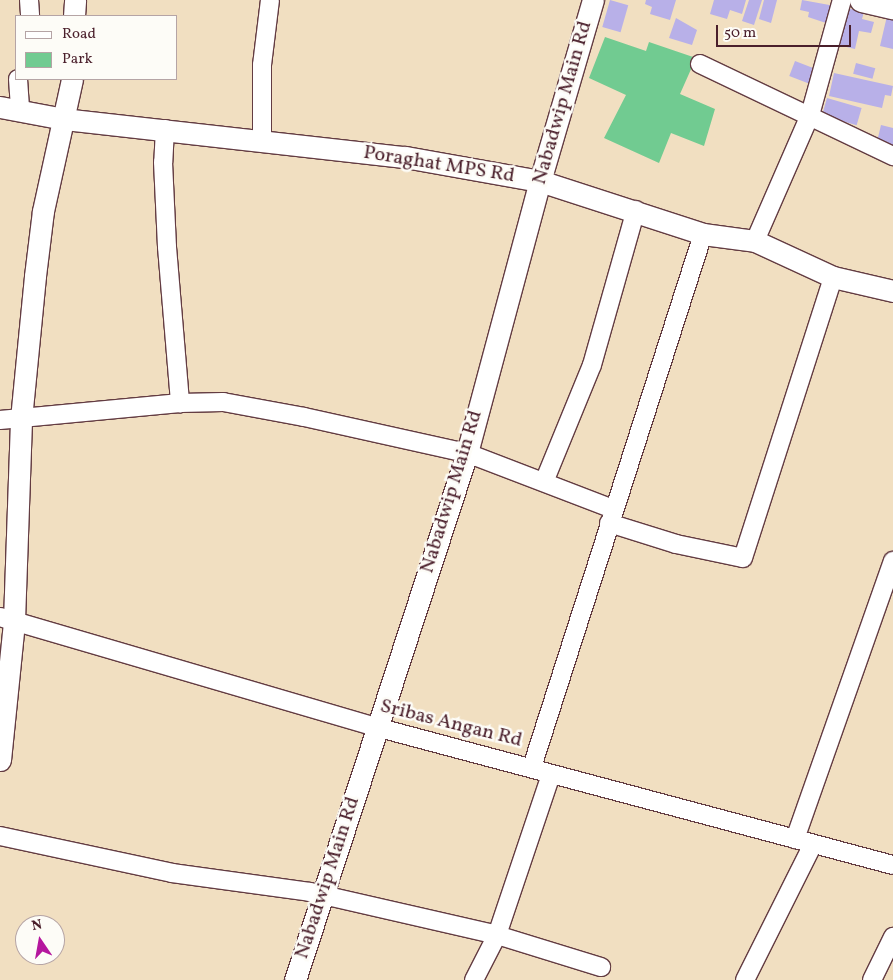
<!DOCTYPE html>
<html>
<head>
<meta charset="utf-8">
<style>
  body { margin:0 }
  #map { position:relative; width:893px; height:980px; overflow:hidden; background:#f1dfc1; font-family:Vollkorn,serif }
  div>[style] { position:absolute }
  .green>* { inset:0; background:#71cb91 }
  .building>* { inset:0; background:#b8b0e8; transform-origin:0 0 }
  .roads { filter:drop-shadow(1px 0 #633c42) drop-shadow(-1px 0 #633c42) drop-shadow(0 1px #633c42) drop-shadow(0 -1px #633c42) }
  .minor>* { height:18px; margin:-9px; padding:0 9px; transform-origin:9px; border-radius:9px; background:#fff }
  .tertiary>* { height:21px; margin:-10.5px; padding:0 10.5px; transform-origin:10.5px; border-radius:10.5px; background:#fff }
  .secondary>* { height:24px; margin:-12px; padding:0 12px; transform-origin:12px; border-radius:12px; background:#fff }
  span { translate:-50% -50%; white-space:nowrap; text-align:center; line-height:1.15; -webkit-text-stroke:5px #fdfcf7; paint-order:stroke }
  .street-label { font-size:20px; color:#4a1f2b }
  .legend { position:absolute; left:15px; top:15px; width:162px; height:65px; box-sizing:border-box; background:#fdfcf7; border:1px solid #b5a4a5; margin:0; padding:6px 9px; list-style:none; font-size:15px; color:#4a1f2b }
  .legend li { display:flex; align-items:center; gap:10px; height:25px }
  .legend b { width:25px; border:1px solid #b5a4a5 }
  .north { position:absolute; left:15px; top:915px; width:50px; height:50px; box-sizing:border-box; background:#fdfcf7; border:1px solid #b5a4a5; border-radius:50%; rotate:348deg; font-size:14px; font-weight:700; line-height:20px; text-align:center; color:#4a1f2b }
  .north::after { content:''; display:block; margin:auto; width:18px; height:22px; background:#b5179e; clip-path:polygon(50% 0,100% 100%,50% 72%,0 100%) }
  .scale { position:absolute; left:716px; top:25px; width:135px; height:22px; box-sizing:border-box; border:2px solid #4a1f2b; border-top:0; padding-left:6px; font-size:15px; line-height:18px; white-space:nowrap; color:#4a1f2b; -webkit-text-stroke:4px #fdfcf7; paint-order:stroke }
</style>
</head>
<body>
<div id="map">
  <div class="green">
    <i style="clip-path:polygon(605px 37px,646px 51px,649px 42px,696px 58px,680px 94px,715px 109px,704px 146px,671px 133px,659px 163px,604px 138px,626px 95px,589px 78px)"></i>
  </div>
  <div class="building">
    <i style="left:610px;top:0;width:19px;height:28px;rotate:16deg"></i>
    <i style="clip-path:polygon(646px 0,676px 0,670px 20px,650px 14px,652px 7px,645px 4px)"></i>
    <i style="clip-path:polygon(714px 0,746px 0,742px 14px,730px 10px,727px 19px,710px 14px)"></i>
    <i style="clip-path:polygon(749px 0,762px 0,754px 25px,742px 21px)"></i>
    <i style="clip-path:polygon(764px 0,777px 0,771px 23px,759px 19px)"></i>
    <i style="clip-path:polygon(802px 0,835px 6px,829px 24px,808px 17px,809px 12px,800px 10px)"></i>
    <i style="clip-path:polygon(847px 8px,864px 12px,862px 19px,874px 22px,871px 33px,859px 31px,855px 49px,838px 45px)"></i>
    <i style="clip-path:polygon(887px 16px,893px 17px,893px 49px,880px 46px)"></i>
    <i style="clip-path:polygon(676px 18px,697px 30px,692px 45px,669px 38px)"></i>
    <i style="left:795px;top:61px;width:25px;height:16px;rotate:21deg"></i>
    <i style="left:856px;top:63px;width:20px;height:11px;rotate:15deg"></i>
    <i style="clip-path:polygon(834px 73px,893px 86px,891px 96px,885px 95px,882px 108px,829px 96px)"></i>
    <i style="left:827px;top:98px;width:36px;height:18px;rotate:16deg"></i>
    <i style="clip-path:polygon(881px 125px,893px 128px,893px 147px,876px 146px)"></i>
  </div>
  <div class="roads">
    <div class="minor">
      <i style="left:29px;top:0;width:16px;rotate:86deg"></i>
      <i style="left:700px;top:64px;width:214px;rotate:25.5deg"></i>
      <i style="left:18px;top:79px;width:29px;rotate:86deg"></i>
      <i style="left:165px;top:129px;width:33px;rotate:93deg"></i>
      <i style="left:163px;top:162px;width:85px;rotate:87.3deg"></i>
      <i style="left:167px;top:247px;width:157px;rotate:85.2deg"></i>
      <i style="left:262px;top:141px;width:76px;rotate:-90deg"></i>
      <i style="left:262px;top:65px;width:65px;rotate:-83deg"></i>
      <i style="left:755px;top:241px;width:137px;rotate:-66.4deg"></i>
      <i style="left:810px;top:115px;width:119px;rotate:-74.5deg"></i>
      <i style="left:0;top:420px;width:181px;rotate:-5.4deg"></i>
      <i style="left:180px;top:403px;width:43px;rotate:-1.3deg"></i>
      <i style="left:223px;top:402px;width:82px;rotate:10.5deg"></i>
      <i style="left:304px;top:417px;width:167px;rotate:12.5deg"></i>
      <i style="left:467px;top:453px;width:156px;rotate:21deg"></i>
      <i style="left:544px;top:482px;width:126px;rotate:-67.7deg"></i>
      <i style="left:592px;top:365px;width:161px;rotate:-74.2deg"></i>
      <i style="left:609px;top:523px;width:70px;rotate:17.4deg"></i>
      <i style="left:676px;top:544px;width:68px;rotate:11.8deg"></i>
      <i style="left:743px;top:558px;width:295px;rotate:-72.2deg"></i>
      <i style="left:0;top:617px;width:392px;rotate:16.3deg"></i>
      <i style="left:376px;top:727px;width:535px;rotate:14.95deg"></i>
      <i style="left:532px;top:767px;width:560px;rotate:-72.21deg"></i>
      <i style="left:0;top:836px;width:176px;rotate:12.1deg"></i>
      <i style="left:172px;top:873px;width:139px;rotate:7.8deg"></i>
      <i style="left:310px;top:892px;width:192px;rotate:12.9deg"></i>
      <i style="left:497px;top:935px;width:109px;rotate:17.1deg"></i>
      <i style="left:795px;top:839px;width:295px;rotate:-70.6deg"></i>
      <i style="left:474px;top:980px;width:51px;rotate:-62.9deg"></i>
      <i style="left:497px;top:935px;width:169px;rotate:-71.4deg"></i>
      <i style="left:745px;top:980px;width:152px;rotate:-63.4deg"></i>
      <i style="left:872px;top:980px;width:48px;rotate:-64deg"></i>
    </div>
    <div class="tertiary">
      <i style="left:74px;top:16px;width:16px;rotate:-86deg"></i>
      <i style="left:0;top:107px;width:65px;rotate:10.6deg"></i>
      <i style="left:64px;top:119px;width:343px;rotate:6.4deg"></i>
      <i style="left:405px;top:157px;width:137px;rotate:10.1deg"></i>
      <i style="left:540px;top:181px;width:171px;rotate:18deg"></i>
      <i style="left:703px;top:234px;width:52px;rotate:7.7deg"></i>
      <i style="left:755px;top:241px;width:86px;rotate:24.8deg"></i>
      <i style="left:833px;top:277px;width:62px;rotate:13.1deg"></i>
      <i style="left:0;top:760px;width:140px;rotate:-84.2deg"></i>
      <i style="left:14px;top:621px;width:202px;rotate:-88deg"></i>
      <i style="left:21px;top:419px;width:144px;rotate:-84.4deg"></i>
      <i style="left:35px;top:276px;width:65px;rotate:-83deg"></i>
      <i style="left:43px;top:211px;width:135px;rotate:-77.6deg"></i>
      <i style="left:295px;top:980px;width:554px;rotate:-71.92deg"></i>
      <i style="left:467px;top:453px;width:282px;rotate:-75deg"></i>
      <i style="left:540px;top:181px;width:189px;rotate:-73.7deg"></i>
    </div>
    <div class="secondary">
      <i style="left:862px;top:0;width:32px;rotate:13deg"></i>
    </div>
  </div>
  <div class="street-label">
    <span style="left:563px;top:103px;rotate:-74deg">Nabadwip Main Rd</span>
    <span style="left:439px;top:165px;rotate:9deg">Poraghat MPS Rd</span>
    <span style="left:452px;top:492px;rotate:-73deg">Nabadwip Main Rd</span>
    <span style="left:451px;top:724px;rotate:14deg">Sribas Angan Rd</span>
    <span style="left:328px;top:878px;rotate:-72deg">Nabadwip Main Rd</span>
  </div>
  <ul class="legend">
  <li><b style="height:6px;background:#fff"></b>Road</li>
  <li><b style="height:14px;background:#71cb91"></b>Park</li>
  </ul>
  <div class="north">N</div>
  <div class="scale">50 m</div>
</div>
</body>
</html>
